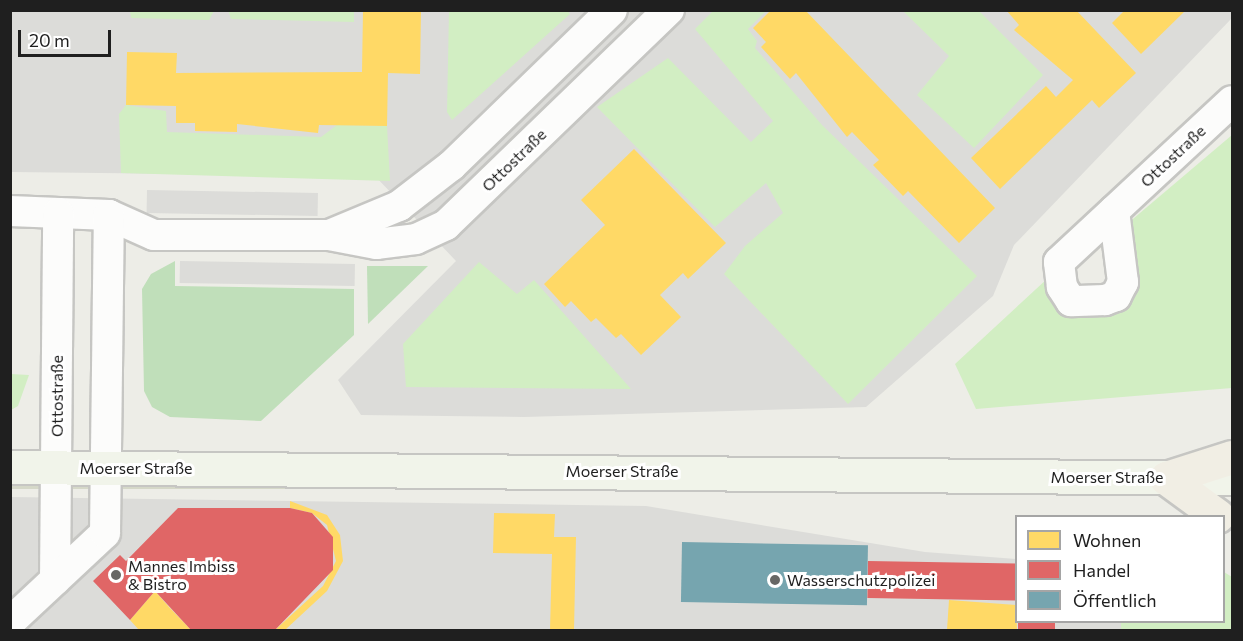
<!DOCTYPE html>
<html>
<head>
<meta charset="utf-8">
<style>
  body { margin:0 }
  #map { position:relative; width:1243px; height:641px; overflow:hidden; background:#edede7; font-family:Commissioner,sans-serif }
  div>[style] { position:absolute }
  .residential>* { inset:0; background:#dcdcd9; transform-origin:0 0 }
  .construction>* { inset:0; background:#d5d8c8; transform-origin:0 0 }
  .grass>* { inset:0; background:#d2eec3 }
  .forest>* { inset:0; background:#c0dfba }
  .homes>* { inset:0; background:#ffd966 }
  .shops>* { inset:0; background:#e06666; transform-origin:0 0 }
  .public>* { inset:0; background:#76a5af; transform-origin:0 0 }
  .roads { filter:drop-shadow(2px 0 #c6c6c3) drop-shadow(-2px 0 #c6c6c3) drop-shadow(0 2px #c6c6c3) drop-shadow(0 -2px #c6c6c3) }
  .street>* { height:30px; margin:-15px; padding:0 15px; transform-origin:15px; border-radius:15px; background:#fcfcfb }
  .secondary>* { height:33px; margin:-16.5px; padding:0 16.5px; transform-origin:16.5px; border-radius:16.5px; background:#f1f4ea }
  .primary>* { height:33px; margin:-16.5px; padding:0 16.5px; transform-origin:16.5px; border-radius:16.5px; background:#f1eee4 }
  .dots>* { width:16px; height:16px; translate:-50% -50%; box-sizing:border-box; border:3px solid #fff; border-radius:50% }
  span { translate:-50% -50%; white-space:nowrap; text-align:center; line-height:1.15; -webkit-text-stroke:6px #fff; paint-order:stroke }
  .street-label { font-size:16px; color:#1f1f1f }
  .poi-label { font-size:16px; color:#1f1f1f }
  .left { translate:0 -50%; text-align:left }
  .frame { position:absolute; inset:0; border:12px solid #1f1f1f; pointer-events:none }
  .legend { position:absolute; left:1015px; top:515px; width:210px; height:108px; box-sizing:border-box; background:#fff; border:2px solid #a5a5a5; margin:0; padding:8px 10px; list-style:none; font-size:18px; color:#1f1f1f }
  .legend li { display:flex; align-items:center; gap:12px; height:30px }
  .legend b { width:30px; border:2px solid #a5a5a5 }
  .scale { position:absolute; left:18px; top:30px; width:93px; height:27px; box-sizing:border-box; border:3px solid #1f1f1f; border-top:0; padding-left:8px; font-size:18px; line-height:21px; white-space:nowrap; color:#1f1f1f; -webkit-text-stroke:4px #fff; paint-order:stroke }
</style>
</head>
<body>
<div id="map">
  <div class="residential">
    <i style="clip-path:polygon(11px 11px,1232px 11px,1232px 18px,1014px 245px,993px 296px,866px 407px,524px 417px,361px 415px,338px 380px,456px 261px,375px 176px,11px 172px)"></i>
    <i style="left:147px;top:190px;width:171px;height:23px;rotate:1deg"></i>
    <i style="left:180px;top:261px;width:175px;height:22px;rotate:1deg"></i>
    <i style="clip-path:polygon(11px 497px,646px 506px,925px 552px,1016px 559px,1016px 622px,1121px 622px,1121px 630px,11px 630px)"></i>
  </div>
  <div class="construction">
    <i style="left:11px;top:470px;width:291px;height:19px"></i>
  </div>
  <div class="grass">
    <i style="clip-path:polygon(228px 10px,354px 11px,354px 22px,231px 19px)"></i>
    <i style="clip-path:polygon(567px 10px,570px 14px,452px 120px,447px 112px,449px 11px)"></i>
    <i style="clip-path:polygon(130px 11px,130px 10px,214px 11px,209px 20px,131px 18px)"></i>
    <i style="clip-path:polygon(713px 11px,766px 11px,748px 29px,757px 41px,755px 48px,822px 125px,977px 276px,848px 404px,724px 274px,745px 246px,783px 213px,766px 183px,715px 227px,597px 107px,668px 58px,751px 142px,773px 121px,695px 29px)"></i>
    <i style="clip-path:polygon(903px 11px,979px 11px,1043px 75px,974px 148px,917px 95px,949px 56px)"></i>
    <i style="clip-path:polygon(126px 105px,166px 111px,167px 132px,321px 137px,337px 125px,387px 126px,390px 181px,121px 173px,119px 114px)"></i>
    <i style="clip-path:polygon(1232px 135px,1232px 388px,976px 409px,955px 364px,1048px 278px,1067px 314px,1116px 314px,1132px 285px,1127px 224px)"></i>
    <i style="clip-path:polygon(479px 262px,517px 294px,534px 280px,631px 389px,406px 387px,403px 344px)"></i>
    <i style="clip-path:polygon(11px 374px,29px 375px,18px 406px,11px 410px)"></i>
    <i style="clip-path:polygon(1224px 572px,1232px 577px,1232px 630px,1121px 630px,1121px 622px,1224px 622px)"></i>
  </div>
  <div class="forest">
    <i style="clip-path:polygon(175px 261px,175px 286px,354px 289px,354px 335px,261px 421px,170px 417px,152px 407px,144px 391px,142px 289px,151px 274px)"></i>
    <i style="clip-path:polygon(367px 266px,428px 266px,368px 324px)"></i>
  </div>
  <div class="homes">
    <i style="clip-path:polygon(363px 10px,421px 10px,420px 74px,388px 73px,387px 126px,319px 125px,318px 133px,237px 124px,237px 132px,195px 131px,195px 123px,176px 123px,176px 106px,126px 105px,127px 52px,177px 53px,176px 73px,362px 72px)"></i>
    <i style="clip-path:polygon(771px 10px,805px 10px,995px 208px,959px 243px,908px 191px,903px 196px,873px 165px,879px 160px,852px 132px,847px 137px,796px 73px,790px 79px,761px 47px,766px 42px,753px 28px)"></i>
    <i style="clip-path:polygon(1006px 10px,1076px 10px,1136px 73px,1099px 108px,1092px 100px,1000px 189px,971px 158px,1046px 86px,1056px 97px,1073px 80px,1014px 30px,1019px 25px)"></i>
    <i style="clip-path:polygon(1125px 10px,1186px 10px,1141px 54px,1112px 23px)"></i>
    <i style="clip-path:polygon(634px 149px,726px 243px,688px 279px,683px 273px,660px 295px,681px 317px,641px 355px,621px 334px,616px 338px,596px 318px,591px 322px,571px 301px,565px 307px,544px 284px,605px 225px,581px 200px)"></i>
    <i style="clip-path:polygon(290px 501px,327px 515px,340px 535px,343px 561px,327px 591px,285px 630px,275px 630px,323px 586px,336px 561px,327px 525px,312px 513px,290px 508px)"></i>
    <i style="clip-path:polygon(494px 513px,555px 514px,554px 537px,576px 537px,574px 630px,550px 630px,552px 554px,493px 553px)"></i>
    <i style="clip-path:polygon(155px 591px,169px 607px,191px 630px,139px 630px,130px 620px)"></i>
    <i style="clip-path:polygon(949px 600px,1016px 605px,1017px 630px,947px 630px)"></i>
  </div>
  <div class="shops">
    <i style="clip-path:polygon(178px 508px,290px 508px,312px 513px,333px 537px,333px 570px,275px 630px,191px 630px,155px 591px,130px 620px,93px 581px,120px 555px,126px 561px)"></i>
    <i style="left:868px;top:561px;width:148px;height:37px;rotate:1deg"></i>
    <i style="left:1018px;top:622px;width:37px;height:8px"></i>
  </div>
  <div class="public">
    <i style="left:682px;top:542px;width:186px;height:60px;rotate:1deg"></i>
  </div>
  <div class="roads">
    <div class="street">
      <i style="left:10px;top:211px;width:99px;rotate:2.3deg"></i>
      <i style="left:109px;top:215px;width:49px;rotate:24deg"></i>
      <i style="left:154px;top:235px;width:175px"></i>
      <i style="left:329px;top:235px;width:48px;rotate:10.8deg"></i>
      <i style="left:376px;top:244px;width:40px;rotate:-7.1deg"></i>
      <i style="left:416px;top:239px;width:33px;rotate:-25deg"></i>
      <i style="left:446px;top:225px;width:310px;rotate:-44deg"></i>
      <i style="left:1114px;top:211px;width:72px;rotate:82.8deg"></i>
      <i style="left:1123px;top:282px;width:16px;rotate:117deg"></i>
      <i style="left:1116px;top:296px;width:12px;rotate:160deg"></i>
      <i style="left:1105px;top:300px;width:34px;rotate:178deg"></i>
      <i style="left:1071px;top:301px;width:17px;rotate:-123deg"></i>
      <i style="left:1062px;top:287px;width:25px;rotate:-97deg"></i>
      <i style="left:1059px;top:262px;width:236px;rotate:-42.9deg"></i>
      <i style="left:329px;top:235px;width:76px;rotate:-22.5deg"></i>
      <i style="left:399px;top:206px;width:66px;rotate:-37.6deg"></i>
      <i style="left:451px;top:166px;width:224px;rotate:-44.1deg"></i>
      <i style="left:55px;top:580px;width:367px;rotate:-89.5deg"></i>
      <i style="left:10px;top:622px;width:130px;rotate:-43.1deg"></i>
      <i style="left:105px;top:533px;width:318px;rotate:-89.3deg"></i>
    </div>
    <div class="secondary">
      <i style="left:10px;top:467px;width:1222px;rotate:0.52deg"></i>
    </div>
    <div class="primary">
      <i style="left:1166px;top:478px;width:69px;rotate:-17.7deg"></i>
      <i style="left:1166px;top:478px;width:64px;rotate:36.2deg"></i>
    </div>
  </div>
  <div class="dots">
    <i style="left:116px;top:575px;background:#676765"></i>
    <i style="left:775px;top:580px;background:#676765"></i>
  </div>
  <div class="street-label">
    <span style="left:1173px;top:156px;rotate:-43deg">Ottostraße</span>
    <span style="left:514px;top:160px;rotate:-44deg">Ottostraße</span>
    <span style="left:57px;top:396px;rotate:-90deg">Ottostraße</span>
    <span style="left:136px;top:468px">Moerser Straße</span>
    <span style="left:622px;top:471px">Moerser Straße</span>
    <span style="left:1107px;top:477px">Moerser Straße</span>
  </div>
  <div class="poi-label">
    <span class="left" style="left:128px;top:575px">Mannes Imbiss<br>&amp; Bistro</span>
    <span class="left" style="left:787px;top:580px">Wasserschutzpolizei</span>
  </div>
  <div class="frame"></div>
  <ul class="legend">
  <li><b style="height:16px;background:#ffd966"></b>Wohnen</li>
  <li><b style="height:16px;background:#e06666"></b>Handel</li>
  <li><b style="height:16px;background:#76a5af"></b>Öffentlich</li>
  </ul>
  <div class="scale">20 m</div>
</div>
</body>
</html>
